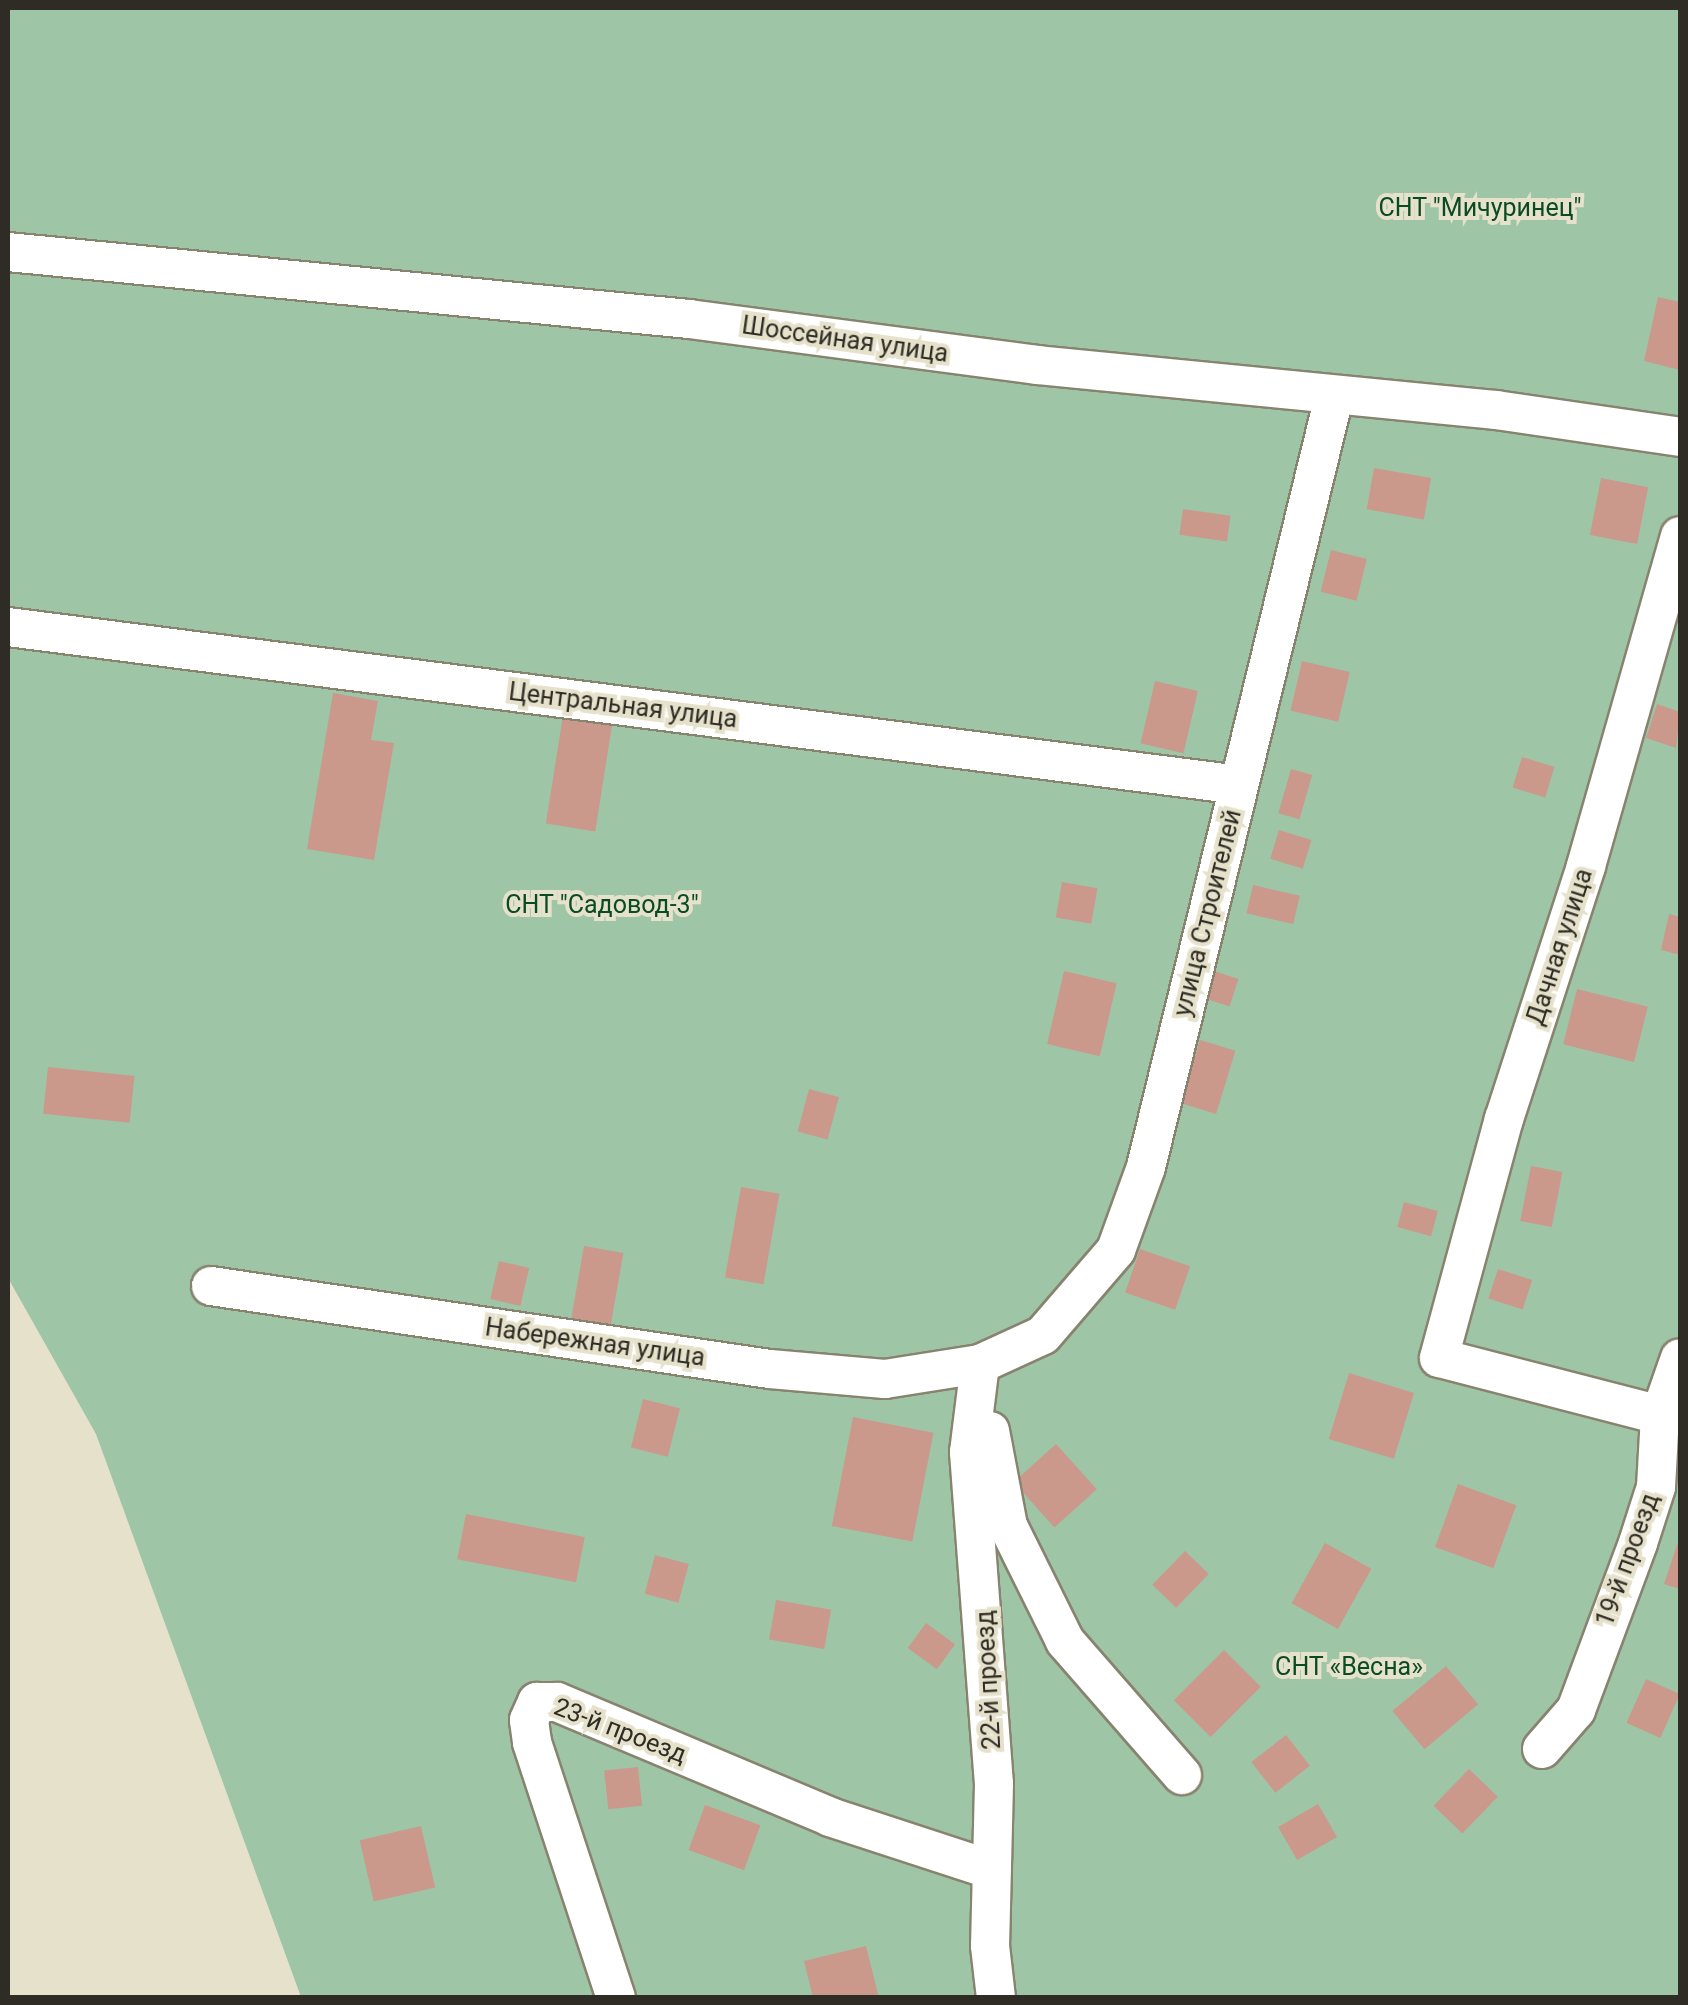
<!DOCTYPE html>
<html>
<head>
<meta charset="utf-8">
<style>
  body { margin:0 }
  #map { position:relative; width:1688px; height:2005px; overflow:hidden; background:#e6e1cb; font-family:Roboto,sans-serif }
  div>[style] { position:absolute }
  .green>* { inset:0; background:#9fc5a7 }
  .building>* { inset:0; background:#ca998c; transform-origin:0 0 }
  .roads { filter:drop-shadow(2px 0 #88836f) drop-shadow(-2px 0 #88836f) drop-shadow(0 2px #88836f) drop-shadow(0 -2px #88836f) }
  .street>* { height:38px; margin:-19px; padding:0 19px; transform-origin:19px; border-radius:19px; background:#fff }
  span { translate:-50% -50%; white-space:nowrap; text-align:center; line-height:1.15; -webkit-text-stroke:8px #e6e1cb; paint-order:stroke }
  .park-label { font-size:25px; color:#094c23 }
  .street-label { font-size:25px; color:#2e2c24 }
  .frame { position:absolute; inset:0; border:10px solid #2e2c24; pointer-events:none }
</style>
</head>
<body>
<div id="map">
  <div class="green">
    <i style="clip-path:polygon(8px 8px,1680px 8px,1680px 1997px,301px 1997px,96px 1434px,8px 1278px)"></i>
  </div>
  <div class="building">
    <i style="clip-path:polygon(1658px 297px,1680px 302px,1680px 370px,1644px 361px)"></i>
    <i style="left:1374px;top:468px;width:58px;height:42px;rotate:10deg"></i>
    <i style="left:1601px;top:478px;width:48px;height:58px;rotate:11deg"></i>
    <i style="left:1183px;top:509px;width:48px;height:26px;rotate:8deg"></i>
    <i style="left:1331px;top:550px;width:37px;height:43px;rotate:14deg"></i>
    <i style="left:1302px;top:661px;width:49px;height:51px;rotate:13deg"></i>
    <i style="left:1155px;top:681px;width:44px;height:64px;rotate:13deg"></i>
    <i style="clip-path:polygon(333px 693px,378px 701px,371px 740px,394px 743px,374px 860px,307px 849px)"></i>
    <i style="clip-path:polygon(1657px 704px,1680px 712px,1676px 748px,1646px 738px)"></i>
    <i style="left:564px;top:709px;width:50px;height:116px;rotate:9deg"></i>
    <i style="left:1522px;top:757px;width:34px;height:32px;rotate:17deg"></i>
    <i style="left:1291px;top:769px;width:22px;height:46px;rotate:16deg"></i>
    <i style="left:1279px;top:830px;width:34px;height:30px;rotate:17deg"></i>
    <i style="left:1062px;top:882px;width:36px;height:36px;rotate:10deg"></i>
    <i style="left:1253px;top:885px;width:48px;height:29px;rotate:13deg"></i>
    <i style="clip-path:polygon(1669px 914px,1680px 917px,1680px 955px,1661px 950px)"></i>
    <i style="left:1208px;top:969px;width:32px;height:29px;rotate:18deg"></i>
    <i style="left:1064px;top:971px;width:54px;height:75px;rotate:13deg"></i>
    <i style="left:1577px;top:989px;width:73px;height:57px;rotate:14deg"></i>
    <i style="left:1200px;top:1040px;width:37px;height:66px;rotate:17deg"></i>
    <i style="left:48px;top:1067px;width:87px;height:47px;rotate:6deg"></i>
    <i style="left:809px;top:1089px;width:31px;height:44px;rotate:15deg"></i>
    <i style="left:1531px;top:1166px;width:32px;height:56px;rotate:11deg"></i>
    <i style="left:741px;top:1187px;width:39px;height:92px;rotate:10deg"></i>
    <i style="left:1404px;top:1202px;width:35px;height:26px;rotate:15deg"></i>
    <i style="left:584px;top:1246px;width:40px;height:73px;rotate:10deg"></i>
    <i style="left:1140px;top:1249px;width:53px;height:46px;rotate:19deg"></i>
    <i style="left:499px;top:1261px;width:31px;height:39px;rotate:13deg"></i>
    <i style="left:1498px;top:1269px;width:36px;height:31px;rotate:18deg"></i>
    <i style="left:1349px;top:1373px;width:68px;height:69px;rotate:17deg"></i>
    <i style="left:643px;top:1399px;width:38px;height:50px;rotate:14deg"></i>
    <i style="left:853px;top:1417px;width:82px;height:111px;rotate:11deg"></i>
    <i style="left:1056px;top:1444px;width:61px;height:57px;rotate:48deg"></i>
    <i style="left:1458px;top:1484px;width:62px;height:67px;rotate:20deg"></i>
    <i style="left:466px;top:1514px;width:121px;height:46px;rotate:11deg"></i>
    <i style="clip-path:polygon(1680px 1536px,1680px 1589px,1664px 1584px)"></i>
    <i style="left:1325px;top:1543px;width:53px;height:69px;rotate:29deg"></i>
    <i style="left:1185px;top:1551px;width:33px;height:47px;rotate:44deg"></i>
    <i style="left:655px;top:1555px;width:35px;height:40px;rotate:15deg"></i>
    <i style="left:776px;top:1600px;width:56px;height:40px;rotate:10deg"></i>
    <i style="left:926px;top:1623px;width:36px;height:31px;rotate:36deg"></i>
    <i style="left:1224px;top:1650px;width:52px;height:71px;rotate:45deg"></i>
    <i style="left:1446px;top:1666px;width:50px;height:70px;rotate:50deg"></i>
    <i style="left:1646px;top:1679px;width:37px;height:48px;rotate:24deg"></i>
    <i style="left:1286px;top:1735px;width:39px;height:44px;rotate:52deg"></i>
    <i style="left:638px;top:1767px;width:39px;height:34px;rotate:84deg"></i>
    <i style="left:1469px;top:1769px;width:40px;height:51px;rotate:44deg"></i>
    <i style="left:1318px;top:1804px;width:38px;height:46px;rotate:60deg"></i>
    <i style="left:705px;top:1805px;width:59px;height:48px;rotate:20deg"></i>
    <i style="left:421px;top:1826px;width:63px;height:63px;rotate:77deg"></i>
    <i style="clip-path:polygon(866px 1946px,879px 1998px,813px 1998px,804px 1961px)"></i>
  </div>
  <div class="roads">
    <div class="street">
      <i style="left:8px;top:252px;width:684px;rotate:5.62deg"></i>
      <i style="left:689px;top:319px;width:351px;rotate:7.5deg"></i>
      <i style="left:1037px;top:365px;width:461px;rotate:5.6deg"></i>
      <i style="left:1496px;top:410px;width:186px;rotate:8.3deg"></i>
      <i style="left:8px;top:627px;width:1241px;rotate:7.31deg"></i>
      <i style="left:211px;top:1286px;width:565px;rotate:8.45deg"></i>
      <i style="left:770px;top:1369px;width:115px;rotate:5deg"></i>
      <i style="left:885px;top:1379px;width:96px;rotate:-9deg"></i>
      <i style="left:980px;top:1364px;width:69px;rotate:-24.7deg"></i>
      <i style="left:1043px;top:1335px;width:112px;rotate:-49.3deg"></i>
      <i style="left:1116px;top:1250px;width:88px;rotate:-70.1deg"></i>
      <i style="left:1146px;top:1167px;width:793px;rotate:-76.28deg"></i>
      <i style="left:980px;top:1364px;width:89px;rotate:97.1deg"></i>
      <i style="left:969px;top:1452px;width:333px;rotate:85.7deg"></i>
      <i style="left:994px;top:1784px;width:162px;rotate:91.4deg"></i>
      <i style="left:990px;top:1946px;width:52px;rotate:83.4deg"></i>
      <i style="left:1660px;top:1415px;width:228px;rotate:-165.5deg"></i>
      <i style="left:1439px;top:1358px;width:248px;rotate:-74.8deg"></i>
      <i style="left:1504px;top:1119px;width:266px;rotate:-72deg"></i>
      <i style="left:1586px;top:866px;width:343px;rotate:-74.1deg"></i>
      <i style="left:990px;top:1431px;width:97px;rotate:79.3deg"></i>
      <i style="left:1008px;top:1526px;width:128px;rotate:63.6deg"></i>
      <i style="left:1065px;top:1641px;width:178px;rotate:48.9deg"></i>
      <i style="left:1542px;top:1749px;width:52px;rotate:-48.9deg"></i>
      <i style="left:1576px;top:1710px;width:178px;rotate:-69.6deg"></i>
      <i style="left:1638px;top:1543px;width:59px;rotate:-72.2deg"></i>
      <i style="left:1656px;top:1487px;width:72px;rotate:-86.8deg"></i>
      <i style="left:1660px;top:1415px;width:60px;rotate:-70.7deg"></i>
      <i style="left:616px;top:1998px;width:269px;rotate:-108.2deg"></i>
      <i style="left:532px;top:1742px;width:22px;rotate:-98deg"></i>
      <i style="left:529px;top:1720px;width:20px;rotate:-66deg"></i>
      <i style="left:537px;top:1702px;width:20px"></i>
      <i style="left:557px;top:1702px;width:296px;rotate:22.8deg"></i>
      <i style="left:830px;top:1817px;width:170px;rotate:18.1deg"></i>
    </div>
  </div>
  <div class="park-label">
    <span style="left:1480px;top:208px">СНТ "Мичуринец"</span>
    <span style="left:602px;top:905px">СНТ "Садовод-3"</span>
    <span style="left:1349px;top:1667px">СНТ «Весна»</span>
  </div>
  <div class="street-label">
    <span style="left:845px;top:340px;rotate:8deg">Шоссейная улица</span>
    <span style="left:623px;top:706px;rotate:7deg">Центральная улица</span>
    <span style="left:1208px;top:913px;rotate:-76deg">улица Строителей</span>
    <span style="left:1560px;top:947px;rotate:-72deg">Дачная улица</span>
    <span style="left:595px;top:1343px;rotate:8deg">Набережная улица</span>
    <span style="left:1628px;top:1560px;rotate:-70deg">19-й проезд</span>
    <span style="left:989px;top:1680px;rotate:-93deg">22-й проезд</span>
    <span style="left:620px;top:1731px;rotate:21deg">23-й проезд</span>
  </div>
  <div class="frame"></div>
</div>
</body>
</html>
